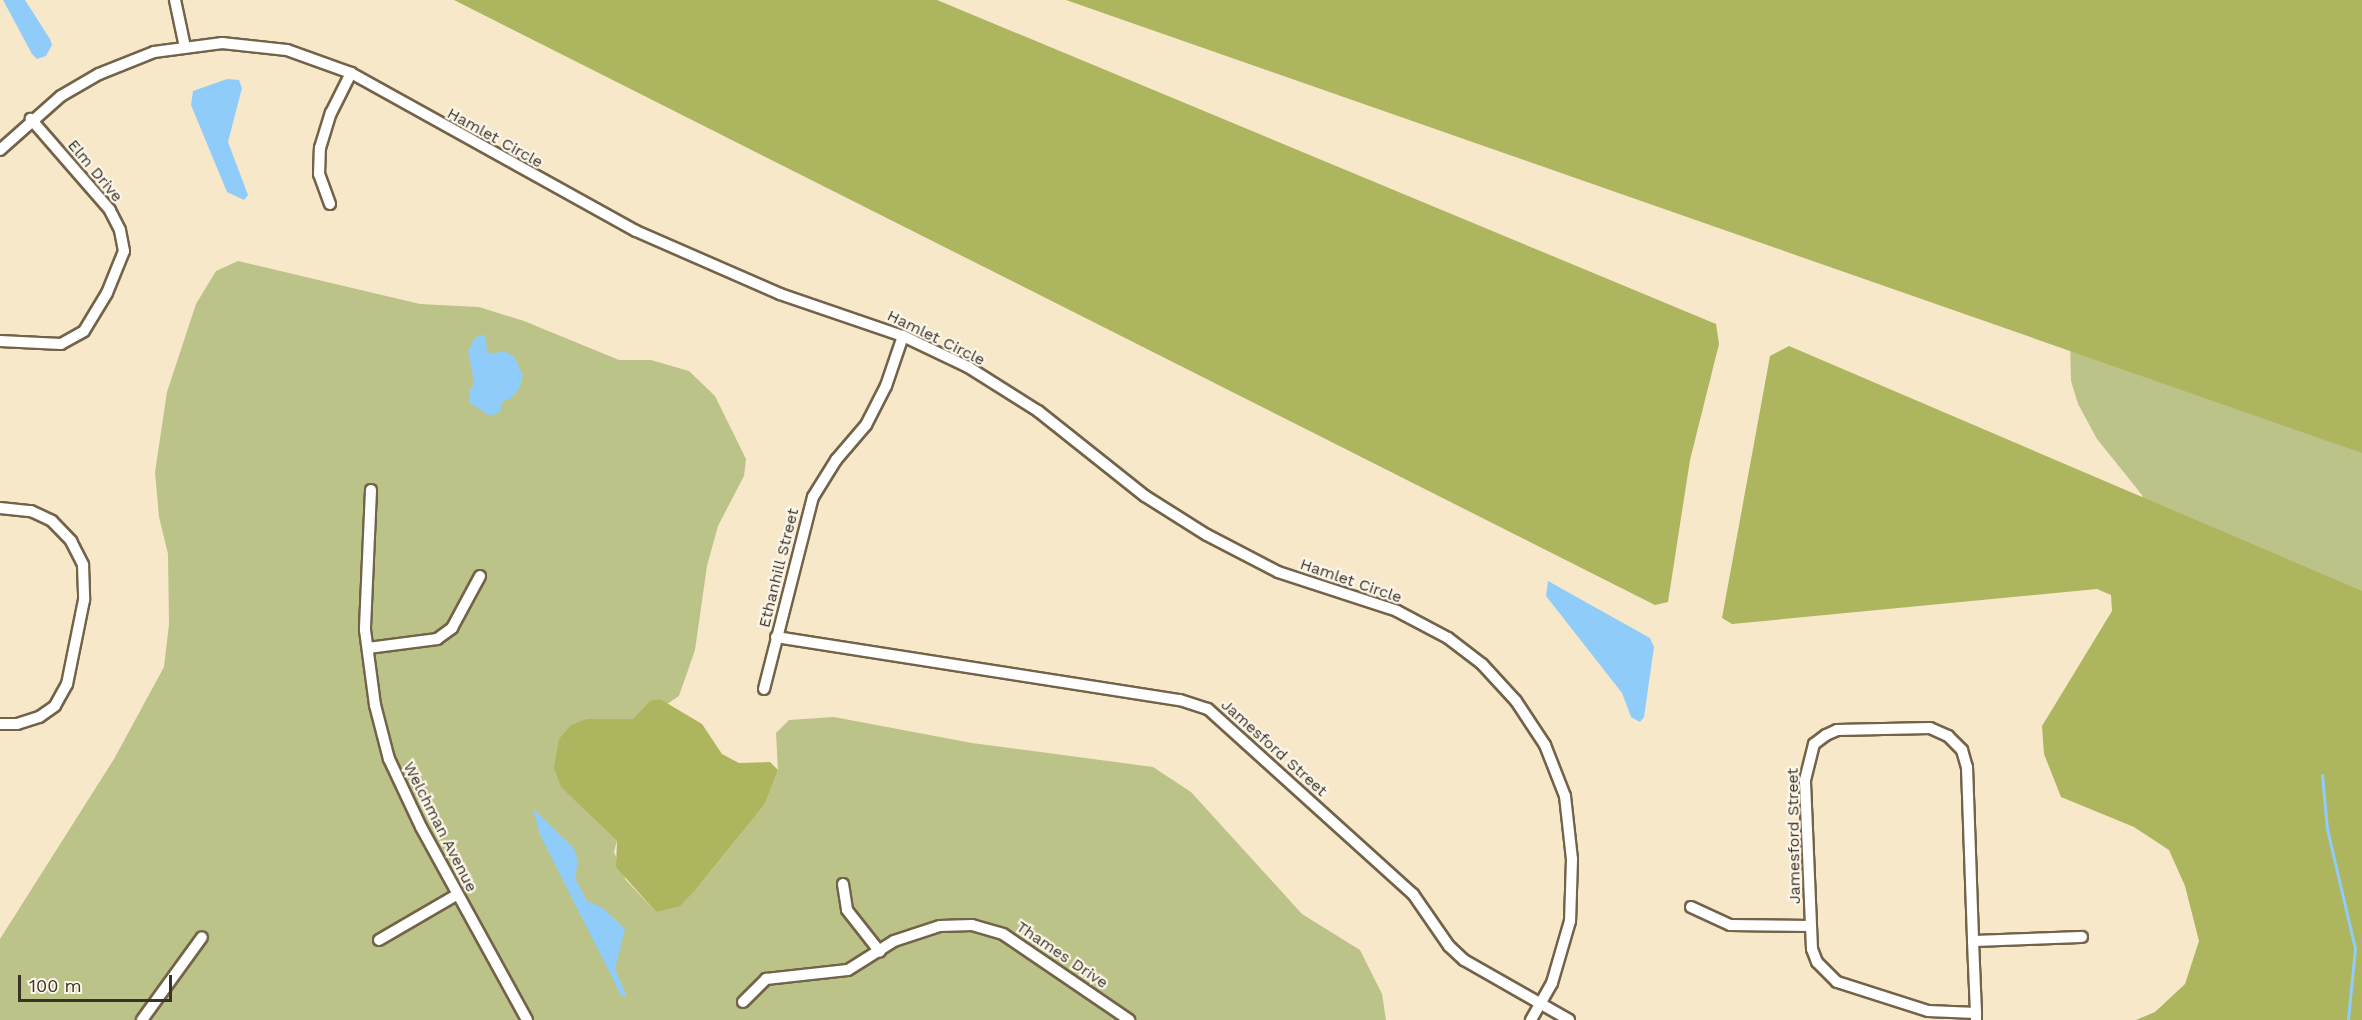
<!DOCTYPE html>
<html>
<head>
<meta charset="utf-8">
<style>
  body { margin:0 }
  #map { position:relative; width:2362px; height:1020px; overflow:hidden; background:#f8e8ca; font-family:"Work Sans",sans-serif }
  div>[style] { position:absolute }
  .green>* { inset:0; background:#bcc388 }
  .forest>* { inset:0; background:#adb55e }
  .water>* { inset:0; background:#90ccfa }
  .stream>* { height:3px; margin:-1.5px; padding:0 1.5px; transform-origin:1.5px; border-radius:1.5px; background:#90ccfa }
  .roads { filter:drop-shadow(2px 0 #726349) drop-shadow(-2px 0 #726349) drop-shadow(0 2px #726349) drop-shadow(0 -2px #726349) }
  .street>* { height:10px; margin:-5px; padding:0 5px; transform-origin:5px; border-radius:5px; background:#fff }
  span { translate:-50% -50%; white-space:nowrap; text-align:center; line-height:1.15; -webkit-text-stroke:4.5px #fdf6ea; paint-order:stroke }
  .street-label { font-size:16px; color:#393227 }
  .scale { position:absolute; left:18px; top:975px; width:154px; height:27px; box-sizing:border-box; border:3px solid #393227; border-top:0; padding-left:8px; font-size:18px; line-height:21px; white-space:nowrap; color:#393227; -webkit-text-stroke:4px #fdf6ea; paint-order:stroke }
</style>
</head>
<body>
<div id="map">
  <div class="green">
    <i style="clip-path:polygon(2362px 84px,2362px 774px,2153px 531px,2142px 495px,2097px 439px,2078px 404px,2071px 381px,2070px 342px)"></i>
    <i style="clip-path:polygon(238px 261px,420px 304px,479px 307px,524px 321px,619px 360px,651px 360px,689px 371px,715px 396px,746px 459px,744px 476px,718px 526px,707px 566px,695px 650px,679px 696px,667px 704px,660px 699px,633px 719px,587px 719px,570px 795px,617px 841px,614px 852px,626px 880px,656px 912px,697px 888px,765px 804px,778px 770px,776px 733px,789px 720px,834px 717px,972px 743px,1153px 767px,1191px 792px,1302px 914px,1360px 950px,1382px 994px,1386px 1020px,0 1020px,0 939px,114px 759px,164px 667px,169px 624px,168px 554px,159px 517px,155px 472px,167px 392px,196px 304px,216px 271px)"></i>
  </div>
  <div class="forest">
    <i style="clip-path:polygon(454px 0,937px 0,1716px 324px,1719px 344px,1690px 460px,1668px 602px,1655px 605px)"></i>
    <i style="clip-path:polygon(1066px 0,2362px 0,2362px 453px)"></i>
    <i style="clip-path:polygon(1789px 346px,2362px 591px,2362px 1020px,2136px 1020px,2155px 1012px,2185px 984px,2199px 941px,2185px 886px,2169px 850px,2134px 827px,2061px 797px,2044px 754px,2042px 726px,2112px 611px,2111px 595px,2097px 589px,1732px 624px,1722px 618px,1770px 356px)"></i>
    <i style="clip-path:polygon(660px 699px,702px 724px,722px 754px,739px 763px,770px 762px,778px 770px,765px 804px,697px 888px,680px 906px,656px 912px,616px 867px,617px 841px,561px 787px,554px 768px,559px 739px,571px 725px,587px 719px,633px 719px,650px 701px)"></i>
  </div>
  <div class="water">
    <i style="clip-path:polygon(3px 0,25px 0,50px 39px,52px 45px,46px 56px,37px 59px,32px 54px)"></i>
    <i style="clip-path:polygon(227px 79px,239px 80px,242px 88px,228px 142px,248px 195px,244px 200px,227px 192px,191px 105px,193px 91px)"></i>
    <i style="clip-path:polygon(484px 334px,488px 353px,505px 352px,514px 356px,523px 376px,519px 389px,510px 399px,503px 401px,500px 412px,490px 416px,470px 403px,469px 392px,474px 383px,468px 351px,475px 338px)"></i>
    <i style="clip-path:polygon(1548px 581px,1650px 638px,1654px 647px,1644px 717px,1640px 722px,1631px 717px,1622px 693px,1546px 596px)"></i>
    <i style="clip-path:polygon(533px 809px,574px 848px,578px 861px,575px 878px,587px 901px,603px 908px,625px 929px,615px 969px,627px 997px,621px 995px,540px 835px)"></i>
  </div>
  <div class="stream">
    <i style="left:2322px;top:775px;width:54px;rotate:84.7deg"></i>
    <i style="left:2327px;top:829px;width:122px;rotate:76.8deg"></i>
    <i style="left:2355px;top:948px;width:72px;rotate:95.6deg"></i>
  </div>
  <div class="roads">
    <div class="street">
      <i style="left:175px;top:0;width:48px;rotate:78deg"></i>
      <i style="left:0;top:150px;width:81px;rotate:-41.5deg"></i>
      <i style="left:61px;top:96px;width:44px;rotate:-30.1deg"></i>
      <i style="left:99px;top:74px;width:59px;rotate:-21.8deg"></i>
      <i style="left:154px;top:52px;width:69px;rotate:-7.5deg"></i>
      <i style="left:222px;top:43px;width:65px;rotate:6.1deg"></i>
      <i style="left:287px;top:50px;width:68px;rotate:19.8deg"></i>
      <i style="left:351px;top:73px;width:326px;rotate:29deg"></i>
      <i style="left:636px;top:231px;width:157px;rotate:23.6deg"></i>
      <i style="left:780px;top:294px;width:130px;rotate:18.9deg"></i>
      <i style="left:903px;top:336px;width:72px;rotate:25.5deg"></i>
      <i style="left:968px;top:367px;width:83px;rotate:32.2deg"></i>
      <i style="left:1038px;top:411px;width:137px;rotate:38.5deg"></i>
      <i style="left:1145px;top:496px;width:73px;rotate:32.2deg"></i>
      <i style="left:1207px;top:535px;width:80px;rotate:27.5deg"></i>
      <i style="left:1278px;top:572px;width:125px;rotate:18.1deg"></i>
      <i style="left:1397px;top:611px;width:58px;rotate:27.9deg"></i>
      <i style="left:1448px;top:638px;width:43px;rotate:37.4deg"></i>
      <i style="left:1482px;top:664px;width:50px;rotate:47.4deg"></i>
      <i style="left:1516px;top:701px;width:53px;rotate:56.6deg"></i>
      <i style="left:1545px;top:745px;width:55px;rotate:68.6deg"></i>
      <i style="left:1565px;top:796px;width:63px;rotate:83.7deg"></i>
      <i style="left:1572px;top:859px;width:62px;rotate:91.8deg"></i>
      <i style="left:1570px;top:921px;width:65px;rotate:106.2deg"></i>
      <i style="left:1552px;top:983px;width:43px;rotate:119.6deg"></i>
      <i style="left:330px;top:204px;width:32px;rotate:-110deg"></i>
      <i style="left:319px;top:174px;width:26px;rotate:-88deg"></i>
      <i style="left:320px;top:148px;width:37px;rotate:-73deg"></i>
      <i style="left:331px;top:113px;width:45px;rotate:-63.4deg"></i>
      <i style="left:0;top:341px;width:61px;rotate:2.8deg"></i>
      <i style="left:61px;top:344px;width:26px;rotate:-29deg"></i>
      <i style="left:84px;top:331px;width:44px;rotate:-58.8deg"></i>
      <i style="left:107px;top:293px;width:45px;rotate:-68deg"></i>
      <i style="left:124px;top:251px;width:21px;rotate:-101deg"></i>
      <i style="left:120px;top:230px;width:22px;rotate:-117deg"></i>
      <i style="left:110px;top:210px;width:121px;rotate:-131deg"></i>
      <i style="left:371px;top:490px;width:140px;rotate:92.5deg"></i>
      <i style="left:365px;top:630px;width:76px;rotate:82.4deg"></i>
      <i style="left:375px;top:705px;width:56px;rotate:75.5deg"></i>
      <i style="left:389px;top:759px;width:75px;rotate:64.8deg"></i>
      <i style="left:421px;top:827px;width:220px;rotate:61.2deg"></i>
      <i style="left:0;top:508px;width:31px;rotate:6deg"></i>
      <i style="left:31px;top:511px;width:23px;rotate:25deg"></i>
      <i style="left:52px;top:521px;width:28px;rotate:46deg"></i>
      <i style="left:71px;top:541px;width:27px;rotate:63deg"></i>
      <i style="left:83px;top:565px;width:35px;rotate:88deg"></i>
      <i style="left:84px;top:600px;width:86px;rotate:101.4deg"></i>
      <i style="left:67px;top:684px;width:25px;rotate:119deg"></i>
      <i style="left:55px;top:706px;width:19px;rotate:145deg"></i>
      <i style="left:39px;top:717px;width:23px;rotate:162deg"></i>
      <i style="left:17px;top:724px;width:17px;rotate:180deg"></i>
      <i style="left:776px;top:637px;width:409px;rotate:8.9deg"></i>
      <i style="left:1180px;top:700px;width:29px;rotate:18deg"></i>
      <i style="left:1208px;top:709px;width:276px;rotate:42.1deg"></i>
      <i style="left:1413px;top:894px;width:63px;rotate:55.3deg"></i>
      <i style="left:1449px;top:946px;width:21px;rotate:43deg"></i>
      <i style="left:1464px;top:960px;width:121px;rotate:29.7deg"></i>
      <i style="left:368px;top:648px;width:70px;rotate:-7.4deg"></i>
      <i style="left:437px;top:639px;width:19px;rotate:-36deg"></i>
      <i style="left:452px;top:628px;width:59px;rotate:-61.7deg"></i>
      <i style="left:764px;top:689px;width:198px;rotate:-75.7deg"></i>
      <i style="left:813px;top:497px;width:44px;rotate:-58.1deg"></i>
      <i style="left:836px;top:460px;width:46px;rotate:-49.4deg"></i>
      <i style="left:866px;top:425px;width:44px;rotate:-62.9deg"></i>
      <i style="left:886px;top:386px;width:53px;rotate:-71.2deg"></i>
      <i style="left:843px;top:884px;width:26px;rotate:81deg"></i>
      <i style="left:847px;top:910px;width:53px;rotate:51.8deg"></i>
      <i style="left:1691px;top:907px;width:43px;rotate:24.8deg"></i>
      <i style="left:1730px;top:925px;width:81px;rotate:0.7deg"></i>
      <i style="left:379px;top:940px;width:91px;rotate:-30.2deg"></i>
      <i style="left:1973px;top:941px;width:109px;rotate:-2.1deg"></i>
      <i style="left:743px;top:1002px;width:33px;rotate:-45deg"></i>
      <i style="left:766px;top:979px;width:82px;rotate:-6.3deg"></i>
      <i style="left:848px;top:970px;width:54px;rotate:-32.2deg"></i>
      <i style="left:894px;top:941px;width:48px;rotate:-18.1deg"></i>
      <i style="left:940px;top:926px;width:32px;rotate:-2deg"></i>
      <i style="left:972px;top:925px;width:32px;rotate:16deg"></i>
      <i style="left:1003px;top:934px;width:153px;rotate:34.3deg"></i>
      <i style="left:1976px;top:1013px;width:48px;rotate:-177.6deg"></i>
      <i style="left:1928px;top:1011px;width:96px;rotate:-162.3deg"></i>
      <i style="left:1837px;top:982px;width:28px;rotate:-135deg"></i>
      <i style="left:1817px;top:962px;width:14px;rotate:-111deg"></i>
      <i style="left:1812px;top:949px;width:169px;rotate:-92.4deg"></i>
      <i style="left:1805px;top:780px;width:37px;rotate:-76deg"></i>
      <i style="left:1814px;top:744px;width:15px;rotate:-37deg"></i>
      <i style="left:1826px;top:735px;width:12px;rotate:-24deg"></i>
      <i style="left:1837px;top:730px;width:93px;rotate:-1.2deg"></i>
      <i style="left:1930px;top:728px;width:20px;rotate:24deg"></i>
      <i style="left:1948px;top:736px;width:20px;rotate:45deg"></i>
      <i style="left:1962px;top:750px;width:18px;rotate:74deg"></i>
      <i style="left:1967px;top:767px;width:174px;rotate:88deg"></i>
      <i style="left:1973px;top:941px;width:72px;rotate:87.6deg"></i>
      <i style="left:1976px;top:1013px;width:7px;rotate:90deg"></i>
      <i style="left:142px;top:1020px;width:102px;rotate:-54.1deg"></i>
    </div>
  </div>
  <div class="street-label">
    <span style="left:495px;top:138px;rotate:29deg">Hamlet Circle</span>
    <span style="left:95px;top:171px;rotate:50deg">Elm Drive</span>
    <span style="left:936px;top:338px;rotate:26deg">Hamlet Circle</span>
    <span style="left:779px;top:568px;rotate:-76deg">Ethanhill Street</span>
    <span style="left:1351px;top:581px;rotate:19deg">Hamlet Circle</span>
    <span style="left:1274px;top:748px;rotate:42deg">Jamesford Street</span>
    <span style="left:440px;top:827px;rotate:63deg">Welchman Avenue</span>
    <span style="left:1794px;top:836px;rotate:-91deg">Jamesford Street</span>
    <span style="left:1062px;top:955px;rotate:34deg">Thames Drive</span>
  </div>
  <div class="scale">100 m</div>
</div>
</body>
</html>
